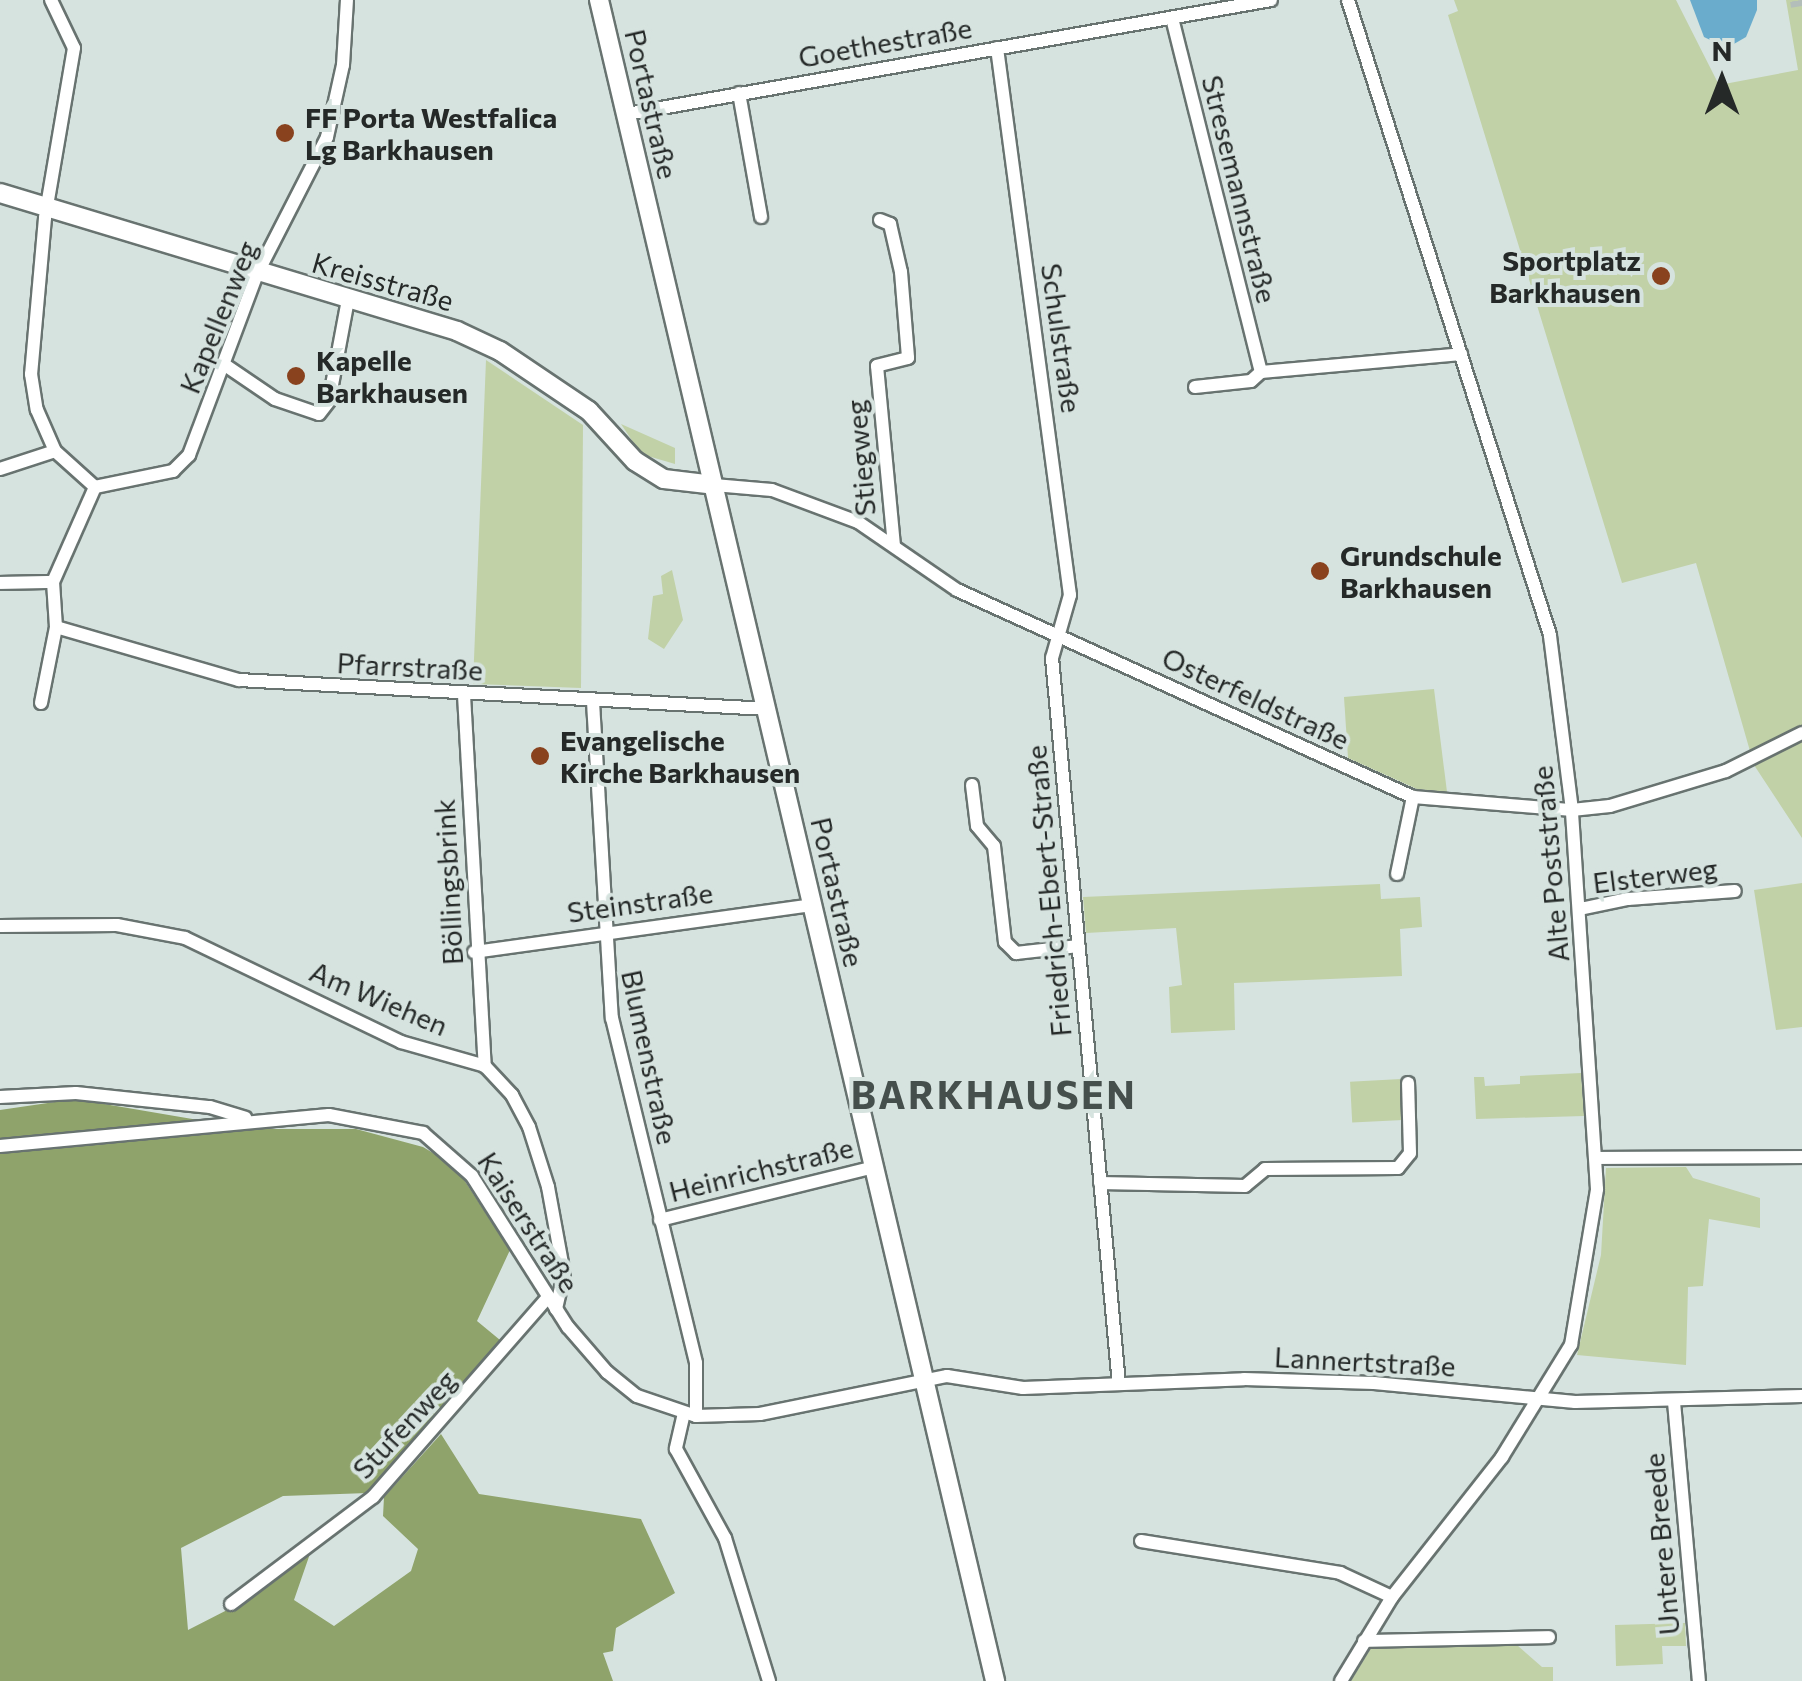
<!DOCTYPE html>
<html>
<head>
<meta charset="utf-8">
<style>
  body { margin:0 }
  #map { position:relative; width:1802px; height:1681px; overflow:hidden; background:#d6e3df; font-family:Commissioner,sans-serif }
  div>[style] { position:absolute }
  .green>* { inset:0; background:#c1d1a7; transform-origin:0 0 }
  .forest>* { inset:0; background:#8fa36b }
  .water>* { inset:0; background:#6aaccc }
  .highway-tunnel>* { height:22px; margin-top:-11px; transform-origin:0; background:repeating-linear-gradient(90deg,#b3beba 0 22px,transparent 0 33px) }
  .roads { filter:drop-shadow(2px 0 #687370) drop-shadow(-2px 0 #687370) drop-shadow(0 2px #687370) drop-shadow(0 -2px #687370) }
  .street>* { height:12px; margin:-6px; padding:0 6px; transform-origin:6px; border-radius:6px; background:#fff }
  .secondary>* { height:18px; margin:-9px; padding:0 9px; transform-origin:9px; border-radius:9px; background:#fff }
  .dots>* { width:28px; height:28px; translate:-50% -50%; box-sizing:border-box; border:5px solid #d6e3df; border-radius:50% }
  span { translate:-50% -50%; white-space:nowrap; text-align:center; line-height:1.15; -webkit-text-stroke:8px #d6e3df; paint-order:stroke }
  .street-label { font-size:28px; color:#252928 }
  .poi-label { font-size:28px; color:#252928; font-weight:700 }
  .left { translate:0 -50%; text-align:left }
  .right { translate:-100% -50%; text-align:right }
  .district-label { font-size:38px; color:#454f4c; font-weight:700; letter-spacing:2.5px }
  .north { position:absolute; left:1672px; top:30px; width:100px; height:100px; -webkit-text-stroke:8px #d6e3df; paint-order:stroke; rotate:0deg; font-size:28px; font-weight:700; line-height:40px; text-align:center; color:#252928 }
  .north::after { content:''; display:block; margin:auto; width:35px; height:45px; background:#252928; clip-path:polygon(50% 0,100% 100%,50% 72%,0 100%) }
</style>
</head>
<body>
<div id="map">
  <div class="green">
    <i style="clip-path:polygon(1454px 0,1676px 0,1719px 85px,1798px 70px,1786px 0,1802px 0,1802px 838px,1754px 765px,1696px 563px,1622px 583px,1448px 15px,1458px 11px)"></i>
    <i style="clip-path:polygon(486px 360px,583px 425px,581px 688px,473px 684px)"></i>
    <i style="clip-path:polygon(621px 424px,675px 448px,675px 464px,641px 454px)"></i>
    <i style="clip-path:polygon(672px 570px,683px 620px,664px 649px,648px 639px,653px 596px,663px 594px,661px 576px)"></i>
    <i style="clip-path:polygon(1434px 689px,1447px 792px,1417px 789px,1348px 758px,1344px 697px)"></i>
    <i style="clip-path:polygon(1802px 883px,1802px 1027px,1776px 1030px,1754px 890px)"></i>
    <i style="clip-path:polygon(1380px 884px,1381px 899px,1420px 897px,1422px 927px,1400px 929px,1402px 976px,1234px 983px,1235px 1030px,1171px 1033px,1169px 987px,1182px 985px,1176px 928px,1086px 933px,1083px 897px)"></i>
    <i style="clip-path:polygon(1581px 1073px,1584px 1116px,1476px 1119px,1474px 1077px,1484px 1077px,1485px 1086px,1520px 1084px,1520px 1076px)"></i>
    <i style="left:1401px;top:1079px;width:41px;height:51px;rotate:87deg"></i>
    <i style="clip-path:polygon(1686px 1167px,1693px 1178px,1760px 1198px,1760px 1228px,1709px 1219px,1703px 1286px,1688px 1287px,1686px 1365px,1577px 1355px,1601px 1255px,1606px 1168px)"></i>
    <i style="clip-path:polygon(1685px 1623px,1686px 1646px,1662px 1646px,1663px 1664px,1616px 1666px,1615px 1625px)"></i>
    <i style="clip-path:polygon(1517px 1645px,1542px 1667px,1553px 1667px,1553px 1681px,1351px 1681px,1371px 1648px)"></i>
  </div>
  <div class="forest">
    <i style="clip-path:polygon(75px 1099px,251px 1129px,356px 1129px,423px 1147px,455px 1166px,510px 1250px,477px 1321px,500px 1340px,368px 1493px,283px 1496px,181px 1548px,188px 1630px,233px 1607px,313px 1545px,294px 1600px,334px 1626px,411px 1571px,418px 1549px,383px 1516px,384px 1497px,441px 1434px,479px 1494px,641px 1519px,675px 1593px,616px 1628px,613px 1651px,603px 1653px,613px 1681px,0 1681px,0 1110px)"></i>
  </div>
  <div class="water">
    <i style="clip-path:polygon(1690px 0,1757px 0,1757px 10px,1746px 37px,1727px 48px,1704px 37px)"></i>
  </div>
  <div class="highway-tunnel">
    <i style="left:1801px;top:0;width:6px;rotate:81deg"></i>
  </div>
  <div class="roads">
    <div class="street">
      <i style="left:51px;top:0;width:53px;rotate:64.4deg"></i>
      <i style="left:74px;top:48px;width:172px;rotate:99.7deg"></i>
      <i style="left:45px;top:218px;width:157px;rotate:95.1deg"></i>
      <i style="left:31px;top:374px;width:36px;rotate:81deg"></i>
      <i style="left:37px;top:410px;width:45px;rotate:66.3deg"></i>
      <i style="left:1172px;top:18px;width:365px;rotate:75.9deg"></i>
      <i style="left:1261px;top:372px;width:201px;rotate:-5.1deg"></i>
      <i style="left:997px;top:48px;width:552px;rotate:82.4deg"></i>
      <i style="left:1070px;top:595px;width:66px;rotate:105.9deg"></i>
      <i style="left:1052px;top:658px;width:729px;rotate:84.73deg"></i>
      <i style="left:739px;top:93px;width:126px;rotate:79.9deg"></i>
      <i style="left:627px;top:114px;width:654px;rotate:-10.04deg"></i>
      <i style="left:880px;top:220px;width:11px;rotate:22deg"></i>
      <i style="left:890px;top:224px;width:49px;rotate:77.1deg"></i>
      <i style="left:901px;top:272px;width:86px;rotate:85.3deg"></i>
      <i style="left:908px;top:358px;width:32px;rotate:166deg"></i>
      <i style="left:877px;top:366px;width:180px;rotate:84.6deg"></i>
      <i style="left:225px;top:365px;width:60px;rotate:34.2deg"></i>
      <i style="left:275px;top:399px;width:46px;rotate:18.8deg"></i>
      <i style="left:319px;top:414px;width:16px;rotate:-52deg"></i>
      <i style="left:329px;top:401px;width:104px;rotate:-79.4deg"></i>
      <i style="left:1195px;top:387px;width:56px;rotate:-6.1deg"></i>
      <i style="left:1251px;top:381px;width:13px;rotate:-42deg"></i>
      <i style="left:0;top:469px;width:58px;rotate:-18.1deg"></i>
      <i style="left:55px;top:451px;width:54px;rotate:42deg"></i>
      <i style="left:714px;top:485px;width:58px;rotate:4.9deg"></i>
      <i style="left:772px;top:490px;width:92px;rotate:20.4deg"></i>
      <i style="left:858px;top:522px;width:120px;rotate:34.5deg"></i>
      <i style="left:957px;top:590px;width:501px;rotate:24.42deg"></i>
      <i style="left:1413px;top:797px;width:160px;rotate:4.7deg"></i>
      <i style="left:1572px;top:810px;width:38px;rotate:-6deg"></i>
      <i style="left:1610px;top:806px;width:121px;rotate:-16.8deg"></i>
      <i style="left:1726px;top:771px;width:85px;rotate:-26.6deg"></i>
      <i style="left:95px;top:487px;width:80px;rotate:-11.6deg"></i>
      <i style="left:173px;top:471px;width:23px;rotate:-45deg"></i>
      <i style="left:189px;top:455px;width:193px;rotate:-69.4deg"></i>
      <i style="left:257px;top:274px;width:154px;rotate:-62.9deg"></i>
      <i style="left:327px;top:137px;width:74px;rotate:-77.5deg"></i>
      <i style="left:343px;top:65px;width:65px;rotate:-86.5deg"></i>
      <i style="left:0;top:583px;width:53px;rotate:-1.1deg"></i>
      <i style="left:56px;top:627px;width:191px;rotate:16.2deg"></i>
      <i style="left:239px;top:680px;width:529px;rotate:3.14deg"></i>
      <i style="left:464px;top:695px;width:372px;rotate:86.8deg"></i>
      <i style="left:593px;top:702px;width:317px;rotate:86.6deg"></i>
      <i style="left:612px;top:1018px;width:355px;rotate:76.3deg"></i>
      <i style="left:696px;top:1363px;width:53px;rotate:90deg"></i>
      <i style="left:41px;top:703px;width:77px;rotate:-78.8deg"></i>
      <i style="left:56px;top:627px;width:45px;rotate:-93.8deg"></i>
      <i style="left:53px;top:582px;width:104px;rotate:-66.1deg"></i>
      <i style="left:972px;top:785px;width:41px;rotate:83deg"></i>
      <i style="left:977px;top:826px;width:26px;rotate:50deg"></i>
      <i style="left:994px;top:846px;width:97px;rotate:83.5deg"></i>
      <i style="left:1005px;top:942px;width:16px;rotate:45deg"></i>
      <i style="left:1016px;top:953px;width:63px;rotate:-6.3deg"></i>
      <i style="left:1397px;top:874px;width:79px;rotate:-78.3deg"></i>
      <i style="left:1580px;top:909px;width:49px;rotate:-11.8deg"></i>
      <i style="left:1628px;top:899px;width:107px;rotate:-4.3deg"></i>
      <i style="left:0;top:926px;width:117px;rotate:-0.5deg"></i>
      <i style="left:117px;top:925px;width:69px;rotate:10.8deg"></i>
      <i style="left:185px;top:938px;width:240px;rotate:25.7deg"></i>
      <i style="left:401px;top:1042px;width:87px;rotate:15.9deg"></i>
      <i style="left:485px;top:1066px;width:40px;rotate:47deg"></i>
      <i style="left:512px;top:1095px;width:36px;rotate:62deg"></i>
      <i style="left:529px;top:1127px;width:63px;rotate:72.4deg"></i>
      <i style="left:548px;top:1187px;width:88px;rotate:79.6deg"></i>
      <i style="left:564px;top:1274px;width:36px;rotate:103deg"></i>
      <i style="left:474px;top:952px;width:342px;rotate:-7.9deg"></i>
      <i style="left:0;top:1097px;width:76px;rotate:-3deg"></i>
      <i style="left:76px;top:1093px;width:135px;rotate:6deg"></i>
      <i style="left:210px;top:1107px;width:37px;rotate:17deg"></i>
      <i style="left:0;top:1146px;width:330px;rotate:-5.4deg"></i>
      <i style="left:329px;top:1115px;width:96px;rotate:10.8deg"></i>
      <i style="left:423px;top:1133px;width:65px;rotate:41.3deg"></i>
      <i style="left:472px;top:1176px;width:179px;rotate:57.6deg"></i>
      <i style="left:568px;top:1327px;width:60px;rotate:49.1deg"></i>
      <i style="left:607px;top:1372px;width:38px;rotate:39deg"></i>
      <i style="left:637px;top:1396px;width:62px;rotate:18.7deg"></i>
      <i style="left:696px;top:1416px;width:64px;rotate:-1.8deg"></i>
      <i style="left:760px;top:1414px;width:191px;rotate:-11.5deg"></i>
      <i style="left:947px;top:1376px;width:77px;rotate:9deg"></i>
      <i style="left:1023px;top:1388px;width:221px;rotate:-2.3deg"></i>
      <i style="left:1244px;top:1379px;width:130px;rotate:1.8deg"></i>
      <i style="left:1374px;top:1383px;width:202px;rotate:5.4deg"></i>
      <i style="left:1575px;top:1402px;width:227px;rotate:-1.5deg"></i>
      <i style="left:1596px;top:1158px;width:206px;rotate:-0.3deg"></i>
      <i style="left:1100px;top:1183px;width:145px;rotate:1.2deg"></i>
      <i style="left:1245px;top:1186px;width:26px;rotate:-40deg"></i>
      <i style="left:1265px;top:1169px;width:133px;rotate:-0.4deg"></i>
      <i style="left:1398px;top:1168px;width:19px;rotate:-51deg"></i>
      <i style="left:1410px;top:1153px;width:70px;rotate:-91.6deg"></i>
      <i style="left:660px;top:1220px;width:220px;rotate:-13.9deg"></i>
      <i style="left:1674px;top:1402px;width:280px;rotate:84.9deg"></i>
      <i style="left:684px;top:1413px;width:37px;rotate:103deg"></i>
      <i style="left:676px;top:1449px;width:102px;rotate:61.2deg"></i>
      <i style="left:725px;top:1538px;width:150px;rotate:72.9deg"></i>
      <i style="left:1141px;top:1541px;width:202px;rotate:9.1deg"></i>
      <i style="left:1340px;top:1573px;width:57px;rotate:24.8deg"></i>
      <i style="left:231px;top:1604px;width:178px;rotate:-37deg"></i>
      <i style="left:373px;top:1497px;width:266px;rotate:-48.8deg"></i>
      <i style="left:1364px;top:1641px;width:185px;rotate:-1.2deg"></i>
      <i style="left:1341px;top:1681px;width:98px;rotate:-58.7deg"></i>
      <i style="left:1392px;top:1597px;width:178px;rotate:-51.8deg"></i>
      <i style="left:1502px;top:1457px;width:132px;rotate:-58.4deg"></i>
      <i style="left:1571px;top:1345px;width:158px;rotate:-80.5deg"></i>
      <i style="left:1597px;top:1189px;width:380px;rotate:-93.8deg"></i>
      <i style="left:1572px;top:810px;width:176px;rotate:-97.2deg"></i>
      <i style="left:1550px;top:635px;width:666px;rotate:-107.65deg"></i>
    </div>
    <div class="secondary">
      <i style="left:599px;top:0;width:1727px;rotate:76.74deg"></i>
      <i style="left:0;top:193px;width:477px;rotate:16.8deg"></i>
      <i style="left:457px;top:331px;width:47px;rotate:24.9deg"></i>
      <i style="left:500px;top:351px;width:107px;rotate:34deg"></i>
      <i style="left:589px;top:411px;width:68px;rotate:47.4deg"></i>
      <i style="left:635px;top:461px;width:34px;rotate:32deg"></i>
      <i style="left:664px;top:479px;width:50px;rotate:6.8deg"></i>
    </div>
  </div>
  <div class="dots">
    <i style="left:285px;top:133px;background:#89421e"></i>
    <i style="left:1661px;top:276px;background:#89421e"></i>
    <i style="left:296px;top:376px;background:#89421e"></i>
    <i style="left:1320px;top:571px;background:#89421e"></i>
    <i style="left:540px;top:756px;background:#89421e"></i>
  </div>
  <div class="street-label">
    <span style="left:885px;top:42px;rotate:-10deg">Goethestraße</span>
    <span style="left:652px;top:104px;rotate:77deg">Portastraße</span>
    <span style="left:1240px;top:189px;rotate:76deg">Stresemannstraße</span>
    <span style="left:383px;top:281px;rotate:16deg">Kreisstraße</span>
    <span style="left:218px;top:317px;rotate:-68deg">Kapellenweg</span>
    <span style="left:1062px;top:338px;rotate:82deg">Schulstraße</span>
    <span style="left:860px;top:458px;rotate:-95deg">Stiegweg</span>
    <span style="left:410px;top:666px;rotate:3deg">Pfarrstraße</span>
    <span style="left:1256px;top:698px;rotate:25deg">Osterfeldstraße</span>
    <span style="left:1550px;top:864px;rotate:-95deg">Alte Poststraße</span>
    <span style="left:1655px;top:875px;rotate:-7deg">Elsterweg</span>
    <span style="left:448px;top:882px;rotate:-93deg">Böllingsbrink</span>
    <span style="left:1048px;top:891px;rotate:-95deg">Friedrich-Ebert-Straße</span>
    <span style="left:838px;top:892px;rotate:77deg">Portastraße</span>
    <span style="left:640px;top:902px;rotate:-8deg">Steinstraße</span>
    <span style="left:379px;top:998px;rotate:23deg">Am Wiehen</span>
    <span style="left:650px;top:1057px;rotate:78deg">Blumenstraße</span>
    <span style="left:761px;top:1169px;rotate:-14deg">Heinrichstraße</span>
    <span style="left:529px;top:1222px;rotate:57deg">Kaiserstraße</span>
    <span style="left:1365px;top:1361px;rotate:3deg">Lannertstraße</span>
    <span style="left:404px;top:1424px;rotate:-47deg">Stufenweg</span>
    <span style="left:1661px;top:1544px;rotate:-95deg">Untere Breede</span>
  </div>
  <div class="poi-label">
    <span class="left" style="left:305px;top:133px">FF Porta Westfalica<br>Lg Barkhausen</span>
    <span class="right" style="left:1641px;top:276px">Sportplatz<br>Barkhausen</span>
    <span class="left" style="left:316px;top:376px">Kapelle<br>Barkhausen</span>
    <span class="left" style="left:1340px;top:571px">Grundschule<br>Barkhausen</span>
    <span class="left" style="left:560px;top:756px">Evangelische<br>Kirche Barkhausen</span>
  </div>
  <div class="district-label">
    <span style="left:994px;top:1094px">BARKHAUSEN</span>
  </div>
  <div class="north">N</div>
</div>
</body>
</html>
